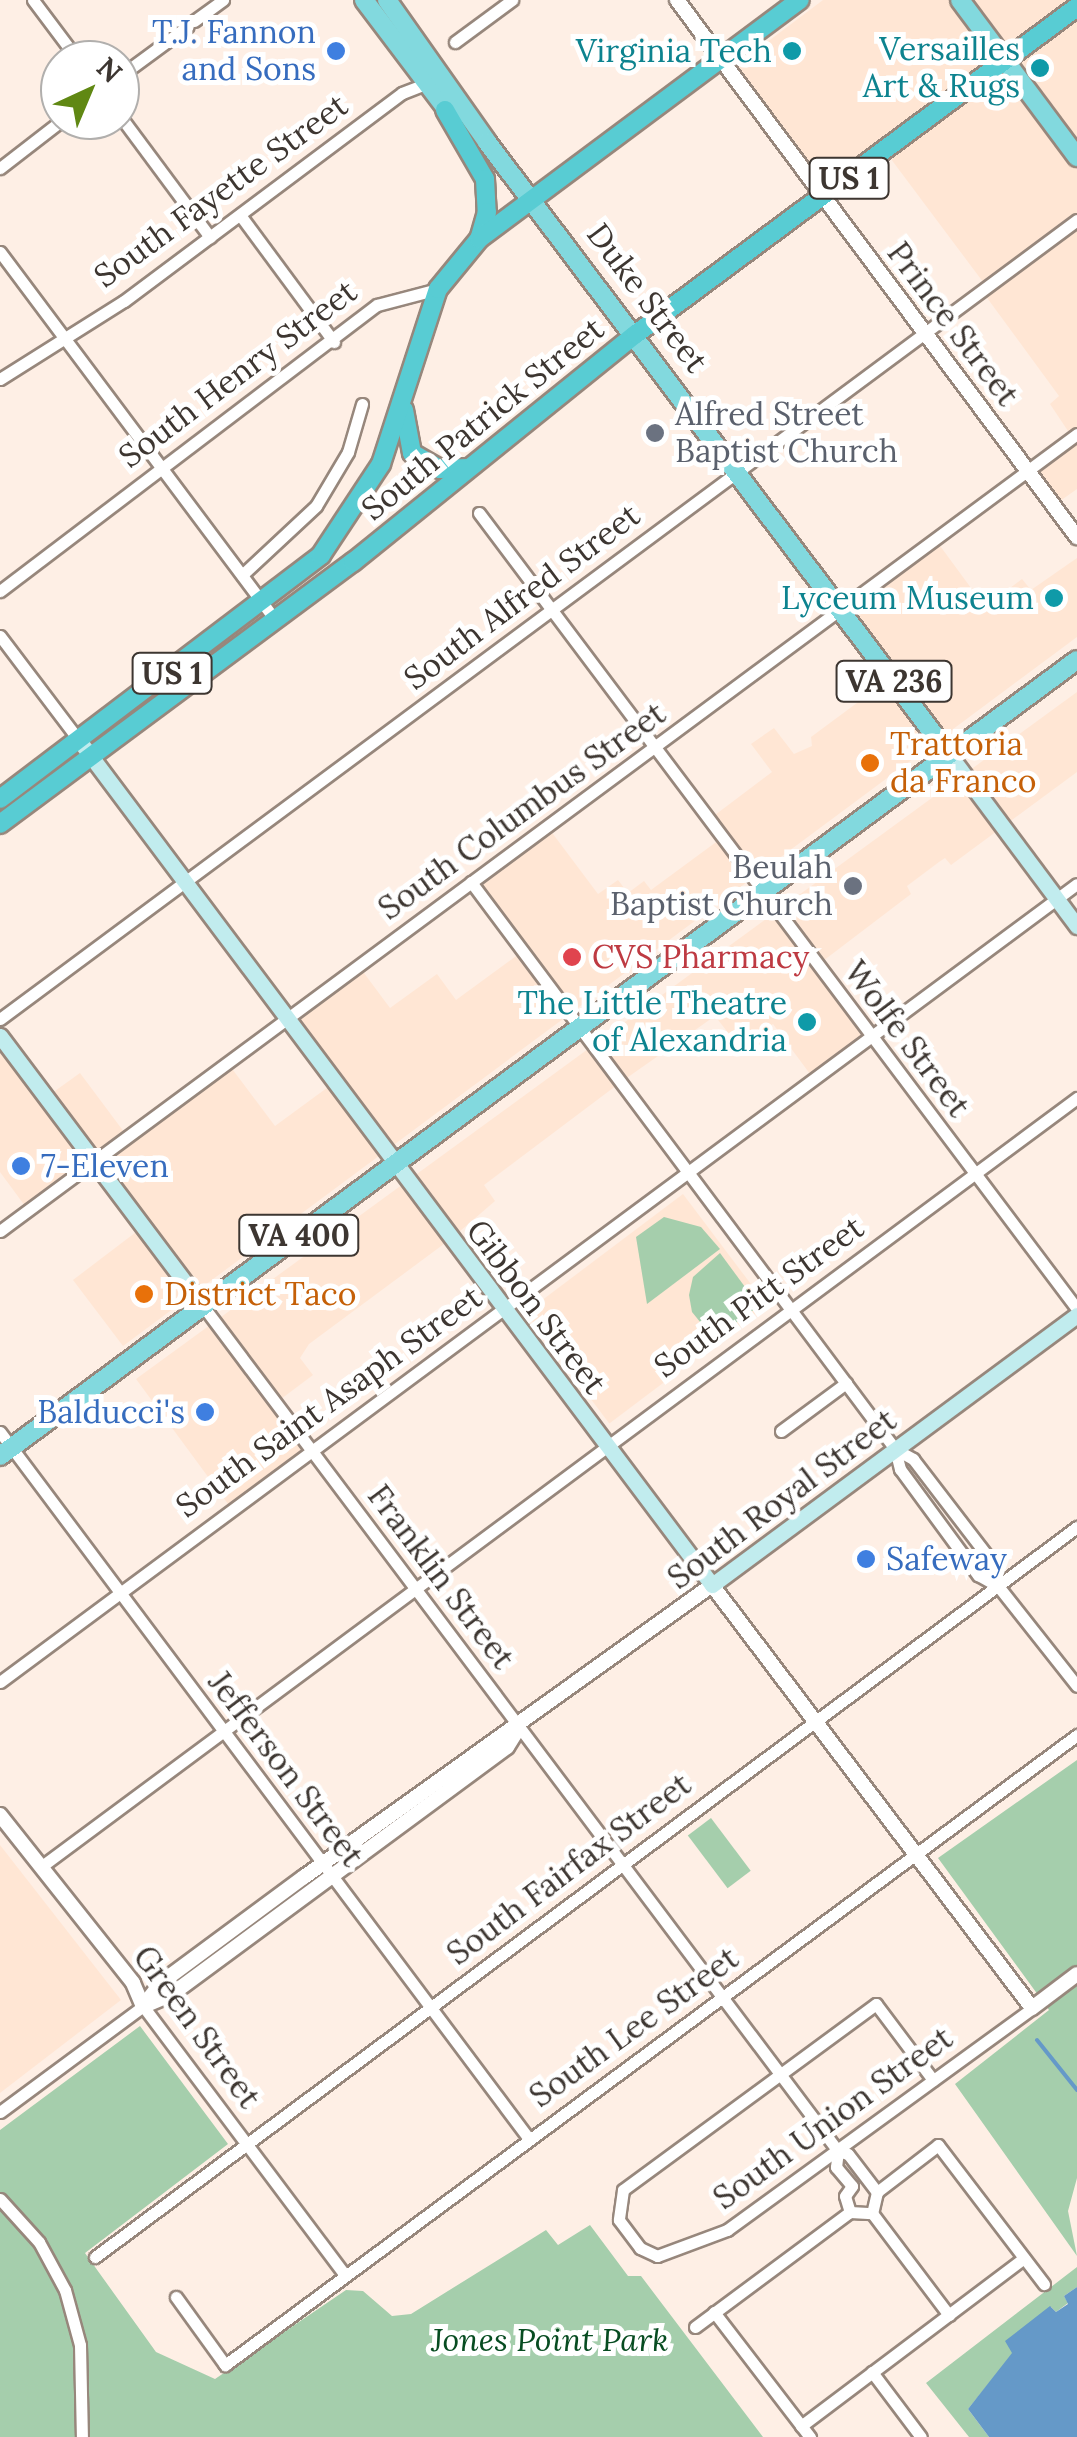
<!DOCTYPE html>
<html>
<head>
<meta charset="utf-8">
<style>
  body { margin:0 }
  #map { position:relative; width:1077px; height:2437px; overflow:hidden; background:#feefe5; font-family:Lora,serif }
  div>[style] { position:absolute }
  .built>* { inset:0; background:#ffe6d4; transform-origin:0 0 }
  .green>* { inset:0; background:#a5ceac; transform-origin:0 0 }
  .water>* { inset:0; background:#6599c8 }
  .stream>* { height:4px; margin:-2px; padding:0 2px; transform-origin:2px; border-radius:2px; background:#6599c8 }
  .roads { filter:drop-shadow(2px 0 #97877c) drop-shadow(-2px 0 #97877c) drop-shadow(0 2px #97877c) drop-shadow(0 -2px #97877c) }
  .minor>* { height:11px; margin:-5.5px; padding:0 5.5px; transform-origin:5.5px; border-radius:5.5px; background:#fff }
  .tertiary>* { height:14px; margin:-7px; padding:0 7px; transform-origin:7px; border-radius:7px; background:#fff }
  .secondary>* { height:15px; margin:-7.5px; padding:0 7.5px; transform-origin:7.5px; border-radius:7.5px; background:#c1ecee }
  .primary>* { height:18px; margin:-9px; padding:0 9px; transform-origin:9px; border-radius:9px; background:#82d9de }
  .trunk>* { height:18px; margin:-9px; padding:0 9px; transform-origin:9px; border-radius:9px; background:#58ccd3 }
  .dots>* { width:28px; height:28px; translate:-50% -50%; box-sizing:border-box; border:5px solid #fff; border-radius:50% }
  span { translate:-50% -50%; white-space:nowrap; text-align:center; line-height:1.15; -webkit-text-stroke:10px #fff; paint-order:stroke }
  .shield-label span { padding:2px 8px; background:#fff; border:2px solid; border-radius:8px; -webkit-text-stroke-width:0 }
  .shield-label { font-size:30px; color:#3d3631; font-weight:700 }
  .shop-label { font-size:32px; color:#366cbe }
  .right { translate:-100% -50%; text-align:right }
  .left { translate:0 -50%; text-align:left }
  .culture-label { font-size:32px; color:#0d838f }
  .street-label { font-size:32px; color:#3d3631 }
  .worship-label { font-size:32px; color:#5b616d }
  .food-label { font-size:32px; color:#c56008 }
  .health-label { font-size:32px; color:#be3a42 }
  .park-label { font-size:32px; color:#074c21; font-style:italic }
  .north { position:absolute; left:40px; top:40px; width:100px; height:100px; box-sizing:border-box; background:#fff; border:2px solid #b1afad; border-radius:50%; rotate:44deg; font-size:28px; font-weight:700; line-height:40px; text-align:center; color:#3d3631 }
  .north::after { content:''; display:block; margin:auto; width:35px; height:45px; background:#608813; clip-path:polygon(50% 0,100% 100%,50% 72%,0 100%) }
</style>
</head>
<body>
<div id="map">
  <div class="built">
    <i style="clip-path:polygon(823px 0,1077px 0,1077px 489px,1053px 506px,1027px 471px,1072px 437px,1050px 404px,1059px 396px,982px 291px,986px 286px,885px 151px,823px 197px,729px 71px)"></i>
    <i style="clip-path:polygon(935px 539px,985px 607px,1022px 579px,1031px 590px,1077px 558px,1077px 637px,123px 1346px,73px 1280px,144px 1226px,95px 1160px,28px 1210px,0 1172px,0 1034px,48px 1096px,80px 1073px,127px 1136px,227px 1062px,275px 1126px,335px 1082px,287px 1017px,358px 965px,390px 1008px,437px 974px,456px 1000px,523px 951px,472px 881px,547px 826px,598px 894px,618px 880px,628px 893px,644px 881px,651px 890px,723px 837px,711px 818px,772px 772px,751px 744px,774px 728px,794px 754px,812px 746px,811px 737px,892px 677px,841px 608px)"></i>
    <i style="clip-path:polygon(1077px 692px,1077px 772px,951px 865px,945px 858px,939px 862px,907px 886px,911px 894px,819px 964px,872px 1035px,813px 1078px,773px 1024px,740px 1048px,715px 1016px,621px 1082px,484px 1185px,495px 1201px,452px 1238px,309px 1344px,300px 1358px,313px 1375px,277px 1402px,312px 1448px,231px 1508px,136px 1379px)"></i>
    <i style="left:683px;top:1194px;width:139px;height:197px;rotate:53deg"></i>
    <i style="clip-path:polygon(0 1845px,121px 2000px,0 2093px)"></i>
  </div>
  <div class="green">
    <i style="clip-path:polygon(664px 1217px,701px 1227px,720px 1249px,647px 1304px,636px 1237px)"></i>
    <i style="clip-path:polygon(720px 1253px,759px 1306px,714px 1339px,692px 1312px,689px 1295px,693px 1277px)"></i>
    <i style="clip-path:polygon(1077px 1760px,1077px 2178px,1068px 2211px,1077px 2256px,955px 2084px,1049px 2010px,938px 1858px)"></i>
    <i style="left:711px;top:1818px;width:66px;height:29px;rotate:53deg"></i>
    <i style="clip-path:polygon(140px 2026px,228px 2144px,85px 2253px,156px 2352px,215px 2379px,346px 2290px,363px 2291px,392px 2316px,411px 2314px,546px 2230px,558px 2245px,590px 2225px,628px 2276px,641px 2276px,763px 2437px,0 2437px,0 2130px)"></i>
    <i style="clip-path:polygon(1077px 2267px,1077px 2287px,1064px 2296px,1068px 2303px,1056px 2312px,1051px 2307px,968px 2409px,989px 2437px,969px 2437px,926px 2383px)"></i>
  </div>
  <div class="water">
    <i style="clip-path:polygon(1077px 2287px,1077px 2437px,989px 2437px,968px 2409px,1012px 2353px,1005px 2341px,1050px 2306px,1056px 2312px,1068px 2304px,1064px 2296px)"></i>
  </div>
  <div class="stream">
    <i style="left:1037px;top:2040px;width:64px;rotate:51.3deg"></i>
  </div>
  <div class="roads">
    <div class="minor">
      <i style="left:33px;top:0;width:75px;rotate:53.1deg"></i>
      <i style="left:194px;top:21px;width:36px;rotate:-36deg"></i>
      <i style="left:455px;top:42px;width:71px;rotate:-36.4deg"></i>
      <i style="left:120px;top:76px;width:84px;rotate:-36.3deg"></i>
      <i style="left:120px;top:116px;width:151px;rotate:53.4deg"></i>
      <i style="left:0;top:168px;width:78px;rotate:-37.7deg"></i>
      <i style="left:240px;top:215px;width:158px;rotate:53.5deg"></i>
      <i style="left:0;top:252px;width:461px;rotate:53.2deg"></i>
      <i style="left:0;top:379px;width:146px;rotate:-32.2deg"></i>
      <i style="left:124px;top:301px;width:347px;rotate:-36.8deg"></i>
      <i style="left:402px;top:93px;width:26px;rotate:-21deg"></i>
      <i style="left:479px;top:513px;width:996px;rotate:53.08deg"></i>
      <i style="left:242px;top:575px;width:101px;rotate:-43deg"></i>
      <i style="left:316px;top:506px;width:63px;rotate:-59.3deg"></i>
      <i style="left:348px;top:452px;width:50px;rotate:-73.7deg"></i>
      <i style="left:0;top:591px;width:473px;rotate:-37.2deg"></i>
      <i style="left:377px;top:305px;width:63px;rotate:-14.7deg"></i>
      <i style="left:0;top:636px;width:134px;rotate:52.9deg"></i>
      <i style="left:471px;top:882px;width:708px;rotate:53.21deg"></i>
      <i style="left:895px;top:1449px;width:21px;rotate:76deg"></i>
      <i style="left:900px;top:1469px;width:132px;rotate:53.7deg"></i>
      <i style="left:978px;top:1575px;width:23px;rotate:29deg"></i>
      <i style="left:998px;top:1586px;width:127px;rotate:51.7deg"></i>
      <i style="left:0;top:1019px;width:1341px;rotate:-36.57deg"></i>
      <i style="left:0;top:1231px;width:1340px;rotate:-36.5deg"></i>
      <i style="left:203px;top:1306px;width:1057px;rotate:53.08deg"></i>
      <i style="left:781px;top:1431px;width:81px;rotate:-36.4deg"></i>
      <i style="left:0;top:1432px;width:883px;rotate:53.19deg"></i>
      <i style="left:895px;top:1449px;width:21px;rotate:29deg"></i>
      <i style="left:913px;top:1459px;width:135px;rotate:52.5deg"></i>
      <i style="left:995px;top:1566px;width:20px;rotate:81deg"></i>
      <i style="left:0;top:1682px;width:1340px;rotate:-36.54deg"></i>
      <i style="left:42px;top:1866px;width:1289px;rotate:-36.58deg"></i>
      <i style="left:933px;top:2080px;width:95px;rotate:-126.9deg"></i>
      <i style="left:876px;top:2004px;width:314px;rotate:143.7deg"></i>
      <i style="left:623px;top:2190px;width:30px;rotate:98deg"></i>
      <i style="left:619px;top:2220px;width:35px;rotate:53deg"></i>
      <i style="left:640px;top:2248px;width:19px;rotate:25deg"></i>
      <i style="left:657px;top:2256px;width:75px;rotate:-20.4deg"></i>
      <i style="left:727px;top:2230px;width:377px;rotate:-36deg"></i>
      <i style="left:0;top:2112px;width:178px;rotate:-36.5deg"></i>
      <i style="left:143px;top:2006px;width:336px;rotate:53.1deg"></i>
      <i style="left:852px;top:2186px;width:25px;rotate:-130deg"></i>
      <i style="left:836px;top:2167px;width:16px;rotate:-83deg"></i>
      <i style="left:838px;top:2151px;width:10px;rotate:17deg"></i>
      <i style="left:848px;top:2154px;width:48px;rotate:52.7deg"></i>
      <i style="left:877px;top:2192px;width:22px;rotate:103deg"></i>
      <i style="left:852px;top:2186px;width:12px;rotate:125deg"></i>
      <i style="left:845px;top:2196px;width:17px;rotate:73deg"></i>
      <i style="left:850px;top:2212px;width:22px;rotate:3deg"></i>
      <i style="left:877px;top:2192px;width:77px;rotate:-37.6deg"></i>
      <i style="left:938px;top:2145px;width:175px;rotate:52.7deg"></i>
      <i style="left:0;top:2199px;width:58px;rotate:47.8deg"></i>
      <i style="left:39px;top:2242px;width:55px;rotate:61.6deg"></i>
      <i style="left:65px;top:2290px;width:57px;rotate:74.7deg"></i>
      <i style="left:80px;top:2345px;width:92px;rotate:88.8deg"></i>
      <i style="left:872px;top:2213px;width:128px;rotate:53deg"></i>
      <i style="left:95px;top:2257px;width:1224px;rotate:-36.63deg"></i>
      <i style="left:176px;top:2297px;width:84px;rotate:54.2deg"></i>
      <i style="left:225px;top:2365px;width:1060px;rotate:-36.48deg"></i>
      <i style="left:714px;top:2312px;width:158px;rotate:52.5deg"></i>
      <i style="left:695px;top:2327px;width:193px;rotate:-36.6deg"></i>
      <i style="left:872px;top:2372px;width:81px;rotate:53deg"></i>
      <i style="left:801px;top:2426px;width:279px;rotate:-37deg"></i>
    </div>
    <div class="tertiary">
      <i style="left:677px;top:0;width:670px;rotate:53.32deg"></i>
      <i style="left:0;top:1815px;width:214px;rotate:51.6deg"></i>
      <i style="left:133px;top:1983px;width:25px;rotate:67deg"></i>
      <i style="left:143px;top:2006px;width:31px;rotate:-52deg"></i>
      <i style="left:162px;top:1982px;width:177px;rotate:-36.5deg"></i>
      <i style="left:304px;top:1877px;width:502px;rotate:-35.59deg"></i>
      <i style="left:712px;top:1585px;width:530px;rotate:52.89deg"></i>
      <i style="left:1032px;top:2008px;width:56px;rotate:-37.1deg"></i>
      <i style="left:144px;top:2006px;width:30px;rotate:-23deg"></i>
      <i style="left:172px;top:1994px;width:416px;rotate:-36.4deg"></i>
      <i style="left:507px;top:1747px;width:22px;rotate:-58deg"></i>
    </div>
    <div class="secondary">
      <i style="left:81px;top:743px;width:1052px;rotate:53.15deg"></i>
      <i style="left:712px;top:1585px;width:454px;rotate:-36.5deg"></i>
      <i style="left:948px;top:753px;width:216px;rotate:53.3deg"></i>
      <i style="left:0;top:1036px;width:338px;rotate:53.1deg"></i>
    </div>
    <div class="primary">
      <i style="left:364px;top:0;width:149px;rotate:52.9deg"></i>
      <i style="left:387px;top:0;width:174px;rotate:54.8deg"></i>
      <i style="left:487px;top:142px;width:765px;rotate:52.97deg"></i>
      <i style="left:960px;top:0;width:196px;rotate:53.3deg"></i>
      <i style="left:0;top:1456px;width:1339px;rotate:-36.47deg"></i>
    </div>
    <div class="trunk">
      <i style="left:445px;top:110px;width:80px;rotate:59.9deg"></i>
      <i style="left:485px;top:179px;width:33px;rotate:87deg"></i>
      <i style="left:487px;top:212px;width:26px;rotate:106deg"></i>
      <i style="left:404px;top:410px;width:44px;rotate:79.5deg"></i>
      <i style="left:412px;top:453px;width:32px;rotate:30deg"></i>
      <i style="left:440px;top:469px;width:28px;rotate:-2deg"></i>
      <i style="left:0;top:799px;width:403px;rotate:-37.2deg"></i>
      <i style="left:321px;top:555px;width:109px;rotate:-56.6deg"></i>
      <i style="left:381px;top:464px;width:184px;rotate:-72deg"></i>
      <i style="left:438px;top:289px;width:65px;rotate:-50.6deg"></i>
      <i style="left:479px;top:239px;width:400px;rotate:-36.7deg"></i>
      <i style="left:0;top:824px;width:440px;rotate:-36.6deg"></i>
      <i style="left:353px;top:562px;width:363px;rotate:-38.9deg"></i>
      <i style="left:636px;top:334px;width:549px;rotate:-36.56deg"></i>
    </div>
  </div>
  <div class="dots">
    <i style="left:336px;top:51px;background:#3f7fe0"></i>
    <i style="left:792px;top:51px;background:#0f9aa8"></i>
    <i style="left:1040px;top:68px;background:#0f9aa8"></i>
    <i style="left:655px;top:433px;background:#6b7280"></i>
    <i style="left:1054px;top:598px;background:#0f9aa8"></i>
    <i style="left:870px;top:763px;background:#e8710a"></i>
    <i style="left:853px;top:886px;background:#6b7280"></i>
    <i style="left:572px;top:957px;background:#e0444e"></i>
    <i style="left:807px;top:1022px;background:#0f9aa8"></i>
    <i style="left:21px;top:1166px;background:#3f7fe0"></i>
    <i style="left:144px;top:1294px;background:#e8710a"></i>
    <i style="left:205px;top:1412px;background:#3f7fe0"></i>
    <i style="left:866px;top:1559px;background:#3f7fe0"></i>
  </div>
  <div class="shield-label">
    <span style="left:849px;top:178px">US 1</span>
    <span style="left:172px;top:673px">US 1</span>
    <span style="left:894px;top:681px">VA 236</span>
    <span style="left:299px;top:1235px">VA 400</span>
  </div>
  <div class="shop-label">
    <span class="right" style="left:316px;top:51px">T.J. Fannon<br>and Sons</span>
    <span class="left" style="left:41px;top:1166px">7-Eleven</span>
    <span class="right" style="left:185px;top:1412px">Balducci's</span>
    <span class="left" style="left:886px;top:1559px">Safeway</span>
  </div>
  <div class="culture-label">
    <span class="right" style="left:1020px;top:68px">Versailles<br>Art &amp; Rugs</span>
    <span class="right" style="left:772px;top:51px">Virginia Tech</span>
    <span class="right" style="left:1034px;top:598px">Lyceum Museum</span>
    <span class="right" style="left:787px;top:1022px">The Little Theatre<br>of Alexandria</span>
  </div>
  <div class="street-label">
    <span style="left:221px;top:191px;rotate:-36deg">South Fayette Street</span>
    <span style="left:647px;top:298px;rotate:53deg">Duke Street</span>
    <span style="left:953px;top:324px;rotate:53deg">Prince Street</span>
    <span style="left:238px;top:374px;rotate:-37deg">South Henry Street</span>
    <span style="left:483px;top:419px;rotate:-39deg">South Patrick Street</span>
    <span style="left:522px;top:597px;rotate:-37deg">South Alfred Street</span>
    <span style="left:522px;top:811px;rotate:-36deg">South Columbus Street</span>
    <span style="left:907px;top:1039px;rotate:53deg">Wolfe Street</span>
    <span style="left:759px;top:1297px;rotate:-36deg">South Pitt Street</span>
    <span style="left:536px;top:1307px;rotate:53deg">Gibbon Street</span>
    <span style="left:329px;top:1402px;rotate:-36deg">South Saint Asaph Street</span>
    <span style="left:782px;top:1499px;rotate:-37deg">South Royal Street</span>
    <span style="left:441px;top:1577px;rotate:53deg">Franklin Street</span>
    <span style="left:286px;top:1769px;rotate:53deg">Jefferson Street</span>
    <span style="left:569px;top:1869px;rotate:-37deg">South Fairfax Street</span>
    <span style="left:197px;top:2027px;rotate:54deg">Green Street</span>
    <span style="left:634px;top:2027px;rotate:-36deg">South Lee Street</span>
    <span style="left:833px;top:2118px;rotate:-36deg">South Union Street</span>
  </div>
  <div class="worship-label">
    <span class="left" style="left:675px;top:433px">Alfred Street<br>Baptist Church</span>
    <span class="right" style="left:833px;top:886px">Beulah<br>Baptist Church</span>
  </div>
  <div class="food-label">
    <span class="left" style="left:890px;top:763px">Trattoria<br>da Franco</span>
    <span class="left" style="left:164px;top:1294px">District Taco</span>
  </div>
  <div class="health-label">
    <span class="left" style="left:592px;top:957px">CVS Pharmacy</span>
  </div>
  <div class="park-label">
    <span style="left:550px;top:2340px">Jones Point Park</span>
  </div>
  <div class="north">N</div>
</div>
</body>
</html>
